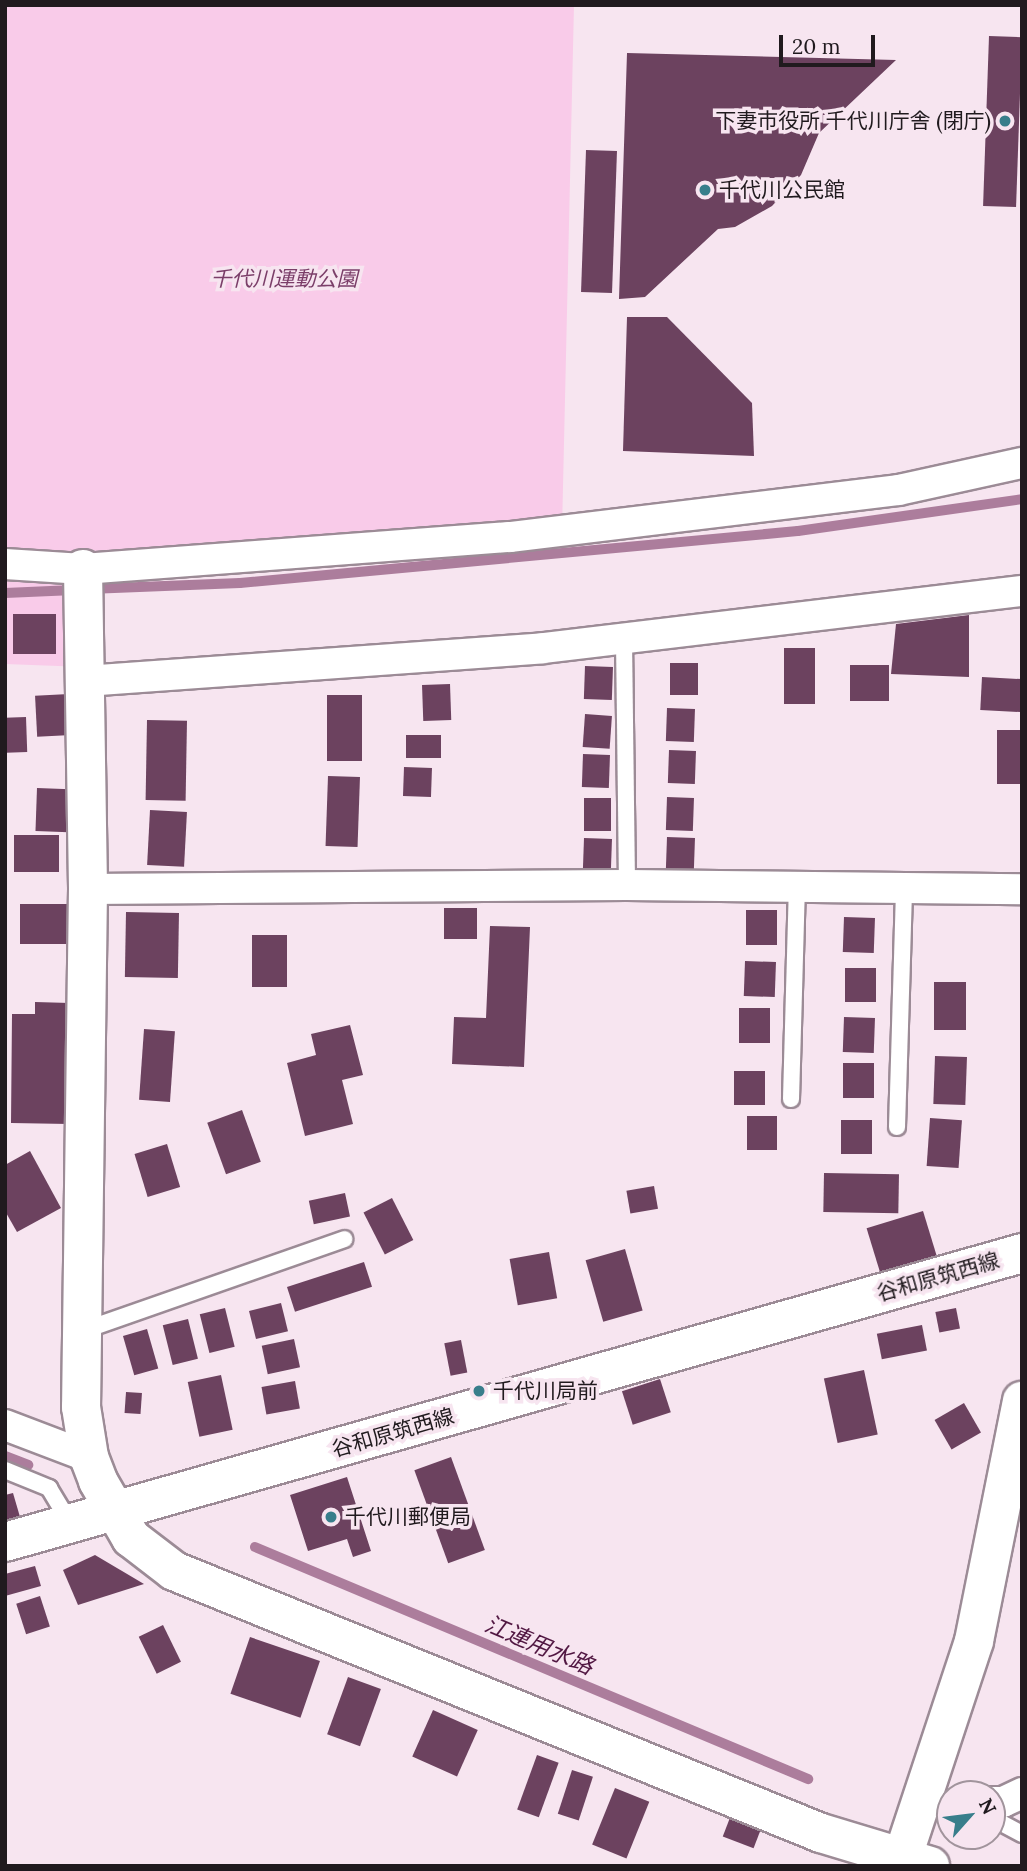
<!DOCTYPE html>
<html>
<head>
<meta charset="utf-8">
<style>
  body { margin:0 }
  #map { position:relative; width:1027px; height:1871px; overflow:hidden; background:#f7e5f0; font-family:Lora,"Noto Sans JP",serif }
  div>[style] { position:absolute }
  .green>* { inset:0; background:#f9cbe9 }
  .stream>* { height:10px; margin:-5px; padding:0 5px; transform-origin:5px; border-radius:5px; background:#ac7d9c }
  .building>* { inset:0; background:#6c425f; transform-origin:0 0 }
  .roads { filter:drop-shadow(2px 0 #9c8b96) drop-shadow(-2px 0 #9c8b96) drop-shadow(0 2px #9c8b96) drop-shadow(0 -2px #9c8b96) }
  .service>* { height:16px; margin:-8px; padding:0 8px; transform-origin:8px; border-radius:8px; background:#fff }
  .minor>* { height:30px; margin:-15px; padding:0 15px; transform-origin:15px; border-radius:15px; background:#fff }
  .tertiary>* { height:38px; margin:-19px; padding:0 19px; transform-origin:19px; border-radius:19px; background:#fff }
  .secondary>* { height:38px; margin:-19px; padding:0 19px; transform-origin:19px; border-radius:19px; background:#fff }
  .dots>* { width:19px; height:19px; translate:-50% -50%; box-sizing:border-box; border:4px solid #f7e5f0; border-radius:50% }
  span { translate:-50% -50%; white-space:nowrap; text-align:center; line-height:1.15; -webkit-text-stroke:7px #f7e5f0; paint-order:stroke }
  .poi-label { font-size:21px; color:#201a1e }
  .right { translate:-100% -50%; text-align:right }
  .left { translate:0 -50%; text-align:left }
  .park-label { font-size:21px; color:#7b3e69; font-style:italic }
  .street-label { font-size:21px; color:#201a1e }
  .water-label { font-size:23px; color:#511742; font-style:italic }
  .frame { position:absolute; inset:0; border:7px solid #201a1e; pointer-events:none }
  .north { position:absolute; left:936px; top:1780px; width:70px; height:70px; box-sizing:border-box; background:#f7e5f0; border:2px solid #a1949c; border-radius:50%; rotate:62deg; font-size:19px; font-weight:700; line-height:28px; text-align:center; color:#201a1e }
  .north::after { content:''; display:block; margin:auto; width:24px; height:32px; background:#387e8b; clip-path:polygon(50% 0,100% 100%,50% 72%,0 100%) }
  .scale { position:absolute; left:779px; top:35px; width:96px; height:32px; box-sizing:border-box; border:4px solid #201a1e; border-top:0; padding-left:9px; font-size:21px; line-height:24px; white-space:nowrap; color:#201a1e; -webkit-text-stroke:5px #f7e5f0; paint-order:stroke }
</style>
</head>
<body>
<div id="map">
  <div class="green">
    <i style="clip-path:polygon(5px 5px,574px 5px,562px 531px,83px 569px,85px 667px,5px 664px)"></i>
  </div>
  <div class="stream">
    <i style="left:89px;top:589px;width:151px;rotate:-2.3deg"></i>
    <i style="left:240px;top:583px;width:560px;rotate:-5.32deg"></i>
    <i style="left:798px;top:531px;width:226px;rotate:-8.1deg"></i>
    <i style="left:5px;top:593px;width:69px;rotate:-2.5deg"></i>
    <i style="left:5px;top:1456px;width:25px;rotate:21deg"></i>
    <i style="left:255px;top:1547px;width:600px;rotate:22.76deg"></i>
  </div>
  <div class="building">
    <i style="left:989px;top:36px;width:33px;height:170px;rotate:2deg"></i>
    <i style="clip-path:polygon(627px 53px,896px 60px,819px 133px,801px 175px,772px 206px,735px 227px,718px 229px,645px 297px,619px 299px)"></i>
    <i style="left:586px;top:150px;width:31px;height:142px;rotate:2deg"></i>
    <i style="clip-path:polygon(627px 317px,667px 317px,752px 403px,754px 456px,623px 451px)"></i>
    <i style="left:13px;top:614px;width:43px;height:40px"></i>
    <i style="clip-path:polygon(969px 615px,969px 677px,891px 674px,896px 624px)"></i>
    <i style="left:784px;top:648px;width:31px;height:56px"></i>
    <i style="left:670px;top:663px;width:28px;height:32px"></i>
    <i style="left:850px;top:665px;width:39px;height:36px"></i>
    <i style="left:585px;top:666px;width:28px;height:33px;rotate:2deg"></i>
    <i style="left:982px;top:677px;width:40px;height:33px;rotate:3deg"></i>
    <i style="left:450px;top:684px;width:36px;height:28px;rotate:88deg"></i>
    <i style="left:69px;top:694px;width:41px;height:34px;rotate:87deg"></i>
    <i style="left:327px;top:695px;width:35px;height:66px"></i>
    <i style="left:667px;top:708px;width:28px;height:33px;rotate:2deg"></i>
    <i style="left:585px;top:714px;width:27px;height:33px;rotate:4deg"></i>
    <i style="left:26px;top:717px;width:35px;height:21px;rotate:88deg"></i>
    <i style="left:147px;top:720px;width:40px;height:80px;rotate:1deg"></i>
    <i style="left:997px;top:730px;width:25px;height:54px"></i>
    <i style="left:406px;top:735px;width:35px;height:23px"></i>
    <i style="left:669px;top:750px;width:27px;height:33px;rotate:2deg"></i>
    <i style="left:583px;top:754px;width:27px;height:33px;rotate:2deg"></i>
    <i style="left:404px;top:767px;width:28px;height:29px;rotate:2deg"></i>
    <i style="left:328px;top:776px;width:32px;height:70px;rotate:2deg"></i>
    <i style="left:37px;top:788px;width:33px;height:43px;rotate:2deg"></i>
    <i style="left:667px;top:797px;width:27px;height:33px;rotate:2deg"></i>
    <i style="left:584px;top:798px;width:27px;height:33px"></i>
    <i style="left:150px;top:810px;width:37px;height:55px;rotate:3deg"></i>
    <i style="left:59px;top:835px;width:37px;height:45px;rotate:90deg"></i>
    <i style="left:667px;top:837px;width:28px;height:33px;rotate:2deg"></i>
    <i style="left:584px;top:838px;width:28px;height:33px;rotate:2deg"></i>
    <i style="left:20px;top:904px;width:47px;height:40px"></i>
    <i style="left:444px;top:908px;width:33px;height:31px"></i>
    <i style="left:746px;top:910px;width:31px;height:35px"></i>
    <i style="left:126px;top:912px;width:53px;height:65px;rotate:1deg"></i>
    <i style="left:844px;top:917px;width:31px;height:35px;rotate:2deg"></i>
    <i style="clip-path:polygon(490px 926px,530px 927px,524px 1067px,452px 1064px,454px 1017px,486px 1018px)"></i>
    <i style="left:252px;top:935px;width:35px;height:52px"></i>
    <i style="left:745px;top:961px;width:31px;height:35px;rotate:2deg"></i>
    <i style="left:845px;top:968px;width:31px;height:34px"></i>
    <i style="left:934px;top:982px;width:32px;height:48px"></i>
    <i style="clip-path:polygon(35px 1002px,70px 1003px,69px 1124px,11px 1123px,12px 1014px,35px 1014px)"></i>
    <i style="left:770px;top:1008px;width:35px;height:31px;rotate:90deg"></i>
    <i style="left:844px;top:1017px;width:31px;height:35px;rotate:2deg"></i>
    <i style="clip-path:polygon(350px 1025px,363px 1075px,342px 1080px,353px 1124px,305px 1136px,287px 1063px,316px 1055px,311px 1034px)"></i>
    <i style="left:144px;top:1029px;width:31px;height:71px;rotate:4deg"></i>
    <i style="left:935px;top:1056px;width:32px;height:48px;rotate:2deg"></i>
    <i style="left:843px;top:1063px;width:31px;height:35px"></i>
    <i style="left:734px;top:1071px;width:31px;height:34px"></i>
    <i style="left:242px;top:1110px;width:55px;height:37px;rotate:70deg"></i>
    <i style="left:747px;top:1116px;width:30px;height:34px"></i>
    <i style="left:930px;top:1118px;width:32px;height:48px;rotate:4deg"></i>
    <i style="left:841px;top:1120px;width:31px;height:34px"></i>
    <i style="left:167px;top:1144px;width:45px;height:34px;rotate:73deg"></i>
    <i style="clip-path:polygon(30px 1151px,61px 1208px,17px 1232px,5px 1211px,5px 1165px)"></i>
    <i style="left:824px;top:1173px;width:75px;height:39px;rotate:1deg"></i>
    <i style="left:654px;top:1186px;width:23px;height:28px;rotate:80deg"></i>
    <i style="left:345px;top:1193px;width:24px;height:37px;rotate:78deg"></i>
    <i style="left:392px;top:1198px;width:47px;height:32px;rotate:63deg"></i>
    <i style="left:923px;top:1211px;width:47px;height:59px;rotate:73deg"></i>
    <i style="left:625px;top:1249px;width:64px;height:41px;rotate:74deg"></i>
    <i style="left:549px;top:1252px;width:47px;height:40px;rotate:80deg"></i>
    <i style="left:364px;top:1262px;width:26px;height:81px;rotate:72deg"></i>
    <i style="left:281px;top:1303px;width:29px;height:33px;rotate:76deg"></i>
    <i style="left:225px;top:1308px;width:40px;height:26px;rotate:76deg"></i>
    <i style="left:956px;top:1308px;width:21px;height:21px;rotate:79deg"></i>
    <i style="left:188px;top:1319px;width:41px;height:26px;rotate:76deg"></i>
    <i style="left:922px;top:1325px;width:26px;height:46px;rotate:79deg"></i>
    <i style="left:147px;top:1329px;width:41px;height:25px;rotate:74deg"></i>
    <i style="left:294px;top:1339px;width:29px;height:33px;rotate:78deg"></i>
    <i style="left:461px;top:1340px;width:33px;height:17px;rotate:79deg"></i>
    <i style="left:864px;top:1370px;width:66px;height:41px;rotate:78deg"></i>
    <i style="left:221px;top:1375px;width:56px;height:34px;rotate:78deg"></i>
    <i style="left:660px;top:1379px;width:35px;height:40px;rotate:72deg"></i>
    <i style="left:295px;top:1381px;width:28px;height:34px;rotate:80deg"></i>
    <i style="left:126px;top:1392px;width:16px;height:21px;rotate:4deg"></i>
    <i style="left:964px;top:1403px;width:34px;height:34px;rotate:60deg"></i>
    <i style="left:451px;top:1457px;width:99px;height:39px;rotate:70deg"></i>
    <i style="clip-path:polygon(347px 1477px,371px 1551px,353px 1557px,347px 1539px,308px 1551px,290px 1495px)"></i>
    <i style="clip-path:polygon(13px 1493px,20px 1517px,5px 1522px,5px 1495px)"></i>
    <i style="clip-path:polygon(95px 1555px,144px 1584px,78px 1605px,63px 1570px)"></i>
    <i style="clip-path:polygon(35px 1566px,41px 1586px,5px 1596px,5px 1574px)"></i>
    <i style="left:40px;top:1596px;width:32px;height:25px;rotate:72deg"></i>
    <i style="left:163px;top:1625px;width:41px;height:27px;rotate:64deg"></i>
    <i style="left:250px;top:1637px;width:74px;height:60px;rotate:19deg"></i>
    <i style="left:348px;top:1677px;width:35px;height:61px;rotate:20deg"></i>
    <i style="left:433px;top:1710px;width:49px;height:51px;rotate:24deg"></i>
    <i style="left:537px;top:1755px;width:23px;height:58px;rotate:20deg"></i>
    <i style="left:572px;top:1770px;width:22px;height:46px;rotate:18deg"></i>
    <i style="left:615px;top:1788px;width:37px;height:61px;rotate:22deg"></i>
    <i style="left:731px;top:1815px;width:33px;height:23px;rotate:21deg"></i>
  </div>
  <div class="roads">
    <div class="service">
      <i style="left:624px;top:639px;width:246px;rotate:89.3deg"></i>
      <i style="left:791px;top:1099px;width:213px;rotate:-88.4deg"></i>
      <i style="left:897px;top:1127px;width:239px;rotate:-88.3deg"></i>
      <i style="left:82px;top:1331px;width:278px;rotate:-19.3deg"></i>
      <i style="left:5px;top:1470px;width:48px;rotate:22.2deg"></i>
      <i style="left:49px;top:1488px;width:41px;rotate:59deg"></i>
      <i style="left:992px;top:1818px;width:34px;rotate:28deg"></i>
    </div>
    <div class="minor">
      <i style="left:5px;top:564px;width:78px;rotate:3.7deg"></i>
      <i style="left:83px;top:569px;width:428px;rotate:-4.3deg"></i>
      <i style="left:510px;top:537px;width:392px;rotate:-6.9deg"></i>
      <i style="left:899px;top:490px;width:126px;rotate:-12.4deg"></i>
      <i style="left:86px;top:681px;width:458px;rotate:-4.1deg"></i>
      <i style="left:543px;top:648px;width:482px;rotate:-6.8deg"></i>
      <i style="left:88px;top:889px;width:539px;rotate:-0.43deg"></i>
      <i style="left:627px;top:885px;width:395px;rotate:0.6deg"></i>
      <i style="left:5px;top:1425px;width:90px;rotate:20.9deg"></i>
      <i style="left:992px;top:1802px;width:11px"></i>
      <i style="left:1003px;top:1802px;width:21px;rotate:-25deg"></i>
    </div>
    <div class="tertiary">
      <i style="left:83px;top:569px;width:320px;rotate:89.1deg"></i>
      <i style="left:88px;top:889px;width:518px;rotate:90.77deg"></i>
      <i style="left:81px;top:1407px;width:51px;rotate:80.9deg"></i>
      <i style="left:89px;top:1457px;width:26px;rotate:69deg"></i>
      <i style="left:98px;top:1481px;width:66px;rotate:59.9deg"></i>
      <i style="left:131px;top:1538px;width:54px;rotate:37.5deg"></i>
      <i style="left:174px;top:1571px;width:698px;rotate:22.05deg"></i>
      <i style="left:821px;top:1833px;width:114px;rotate:16.8deg"></i>
      <i style="left:903px;top:1856px;width:226px;rotate:-71.7deg"></i>
      <i style="left:974px;top:1641px;width:245px;rotate:-78.7deg"></i>
    </div>
    <div class="secondary">
      <i style="left:5px;top:1542px;width:1057px;rotate:-15.86deg"></i>
    </div>
  </div>
  <div class="dots">
    <i style="left:1005px;top:121px;background:#387e8b"></i>
    <i style="left:705px;top:190px;background:#387e8b"></i>
    <i style="left:479px;top:1391px;background:#387e8b"></i>
    <i style="left:331px;top:1517px;background:#387e8b"></i>
  </div>
  <div class="poi-label">
    <span class="right" style="left:991px;top:121px">下妻市役所 千代川庁舎 (閉庁)</span>
    <span class="left" style="left:719px;top:190px">千代川公民館</span>
    <span class="left" style="left:493px;top:1391px">千代川局前</span>
    <span class="left" style="left:345px;top:1517px">千代川郵便局</span>
  </div>
  <div class="park-label">
    <span style="left:284px;top:279px">千代川運動公園</span>
  </div>
  <div class="street-label">
    <span style="left:938px;top:1277px;rotate:-16deg">谷和原筑西線</span>
    <span style="left:393px;top:1433px;rotate:-16deg">谷和原筑西線</span>
  </div>
  <div class="water-label">
    <span style="left:539px;top:1645px;rotate:23deg">江連用水路</span>
  </div>
  <div class="frame"></div>
  <div class="north">N</div>
  <div class="scale">20 m</div>
</div>
</body>
</html>
